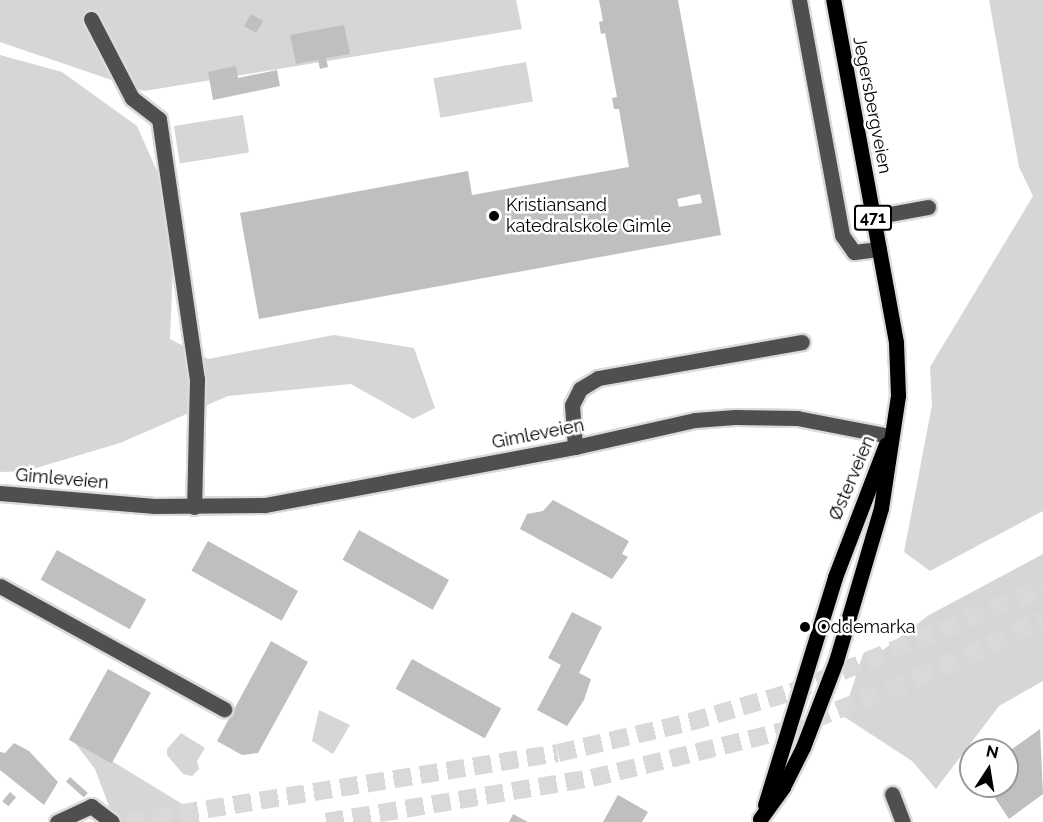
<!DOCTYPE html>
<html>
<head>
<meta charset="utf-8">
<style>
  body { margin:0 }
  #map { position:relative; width:1043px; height:822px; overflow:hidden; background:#fff; font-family:Raleway,sans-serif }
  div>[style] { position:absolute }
  .green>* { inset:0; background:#d6d6d6; transform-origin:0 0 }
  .building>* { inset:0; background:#bfbfbf; transform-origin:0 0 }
  .highway-tunnel>* { height:18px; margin-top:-9px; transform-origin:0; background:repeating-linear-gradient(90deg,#d9d9d9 0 18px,transparent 0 27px) }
  .roads { filter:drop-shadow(2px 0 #dbdbdb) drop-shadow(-2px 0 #dbdbdb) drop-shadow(0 2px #dbdbdb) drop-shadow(0 -2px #dbdbdb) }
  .minor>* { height:15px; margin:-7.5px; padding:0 7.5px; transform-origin:7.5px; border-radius:7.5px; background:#4f4f4f }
  .major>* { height:15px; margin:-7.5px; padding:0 7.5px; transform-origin:7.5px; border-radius:7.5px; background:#000 }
  .dots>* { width:16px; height:16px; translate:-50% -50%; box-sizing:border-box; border:3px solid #fff; border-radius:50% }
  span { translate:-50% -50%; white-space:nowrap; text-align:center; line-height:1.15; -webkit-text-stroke:5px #fff; paint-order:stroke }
  .shield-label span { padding:2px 4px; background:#fff; border:2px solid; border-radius:4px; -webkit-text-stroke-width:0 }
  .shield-label { font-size:16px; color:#000; font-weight:700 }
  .street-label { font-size:18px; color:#000 }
  .poi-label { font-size:18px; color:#000 }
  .left { translate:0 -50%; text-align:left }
  .north { position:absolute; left:959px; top:738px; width:60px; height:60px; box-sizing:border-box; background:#fff; border:2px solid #999; border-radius:50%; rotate:12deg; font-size:16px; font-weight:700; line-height:24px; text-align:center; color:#000 }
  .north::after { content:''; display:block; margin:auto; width:21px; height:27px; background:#000; clip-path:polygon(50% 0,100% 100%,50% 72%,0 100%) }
</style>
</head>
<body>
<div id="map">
  <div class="green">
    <i style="clip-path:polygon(0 0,516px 0,522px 29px,144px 91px,0 42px)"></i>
    <i style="clip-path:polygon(989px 0,1043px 0,1043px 511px,930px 571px,904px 552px,932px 405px,930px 367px,1033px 196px,1019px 167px)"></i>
    <i style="clip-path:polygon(0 55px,62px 72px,137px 126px,175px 212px,170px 339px,208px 359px,334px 335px,414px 348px,435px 408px,413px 419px,351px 384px,228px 396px,120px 443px,26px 471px,0 472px)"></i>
    <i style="left:526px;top:62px;width:40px;height:94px;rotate:80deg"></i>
    <i style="left:243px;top:115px;width:38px;height:70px;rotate:81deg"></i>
    <i style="clip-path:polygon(1043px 554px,1043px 681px,999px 706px,936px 789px,912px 761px,843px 716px,863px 654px,883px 650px,929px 615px)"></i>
    <i style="clip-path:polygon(319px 710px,350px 725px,333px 754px,312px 741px)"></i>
    <i style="clip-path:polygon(181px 733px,205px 748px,197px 761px,199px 769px,192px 776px,183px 774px,167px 755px,167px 749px)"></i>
    <i style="clip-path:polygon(69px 735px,189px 808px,200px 822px,115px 822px,95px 769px)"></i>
  </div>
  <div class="building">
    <i style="clip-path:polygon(evenodd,599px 0,678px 0,721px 235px,259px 319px,240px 213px,468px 171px,472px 195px,629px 167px,619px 109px,614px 109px,612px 98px,617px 97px,605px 33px,601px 34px,599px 22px,603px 21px,599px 0,700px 194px,702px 203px,679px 207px,677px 199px,700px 194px)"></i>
    <i style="left:251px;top:14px;width:14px;height:14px;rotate:30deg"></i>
    <i style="clip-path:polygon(344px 25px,350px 54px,326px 58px,328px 67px,320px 69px,318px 60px,296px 64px,290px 35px)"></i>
    <i style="clip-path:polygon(236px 66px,238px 78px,277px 70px,280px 86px,213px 100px,208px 72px)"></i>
    <i style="clip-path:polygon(553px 500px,629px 541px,622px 554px,628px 557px,612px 579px,520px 529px,527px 514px,543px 511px)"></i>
    <i style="left:359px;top:530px;width:103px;height:34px;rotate:29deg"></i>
    <i style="left:208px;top:541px;width:103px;height:34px;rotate:29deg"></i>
    <i style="left:57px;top:550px;width:102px;height:34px;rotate:29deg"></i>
    <i style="clip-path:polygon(572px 612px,602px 627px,579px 673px,591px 679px,584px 700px,567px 726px,537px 710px,561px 665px,548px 658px)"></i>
    <i style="clip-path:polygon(271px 641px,308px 662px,258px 753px,242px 755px,217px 741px)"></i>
    <i style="left:412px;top:659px;width:102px;height:34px;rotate:29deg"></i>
    <i style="left:108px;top:669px;width:49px;height:81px;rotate:29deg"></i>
    <i style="clip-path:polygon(1040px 729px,1043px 794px,1009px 819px,987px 786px,1007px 786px,1007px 759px,1011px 756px,1008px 752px)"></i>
    <i style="clip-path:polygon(14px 743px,29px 751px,58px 782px,44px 805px,0 770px,0 752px,5px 753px)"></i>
    <i style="left:70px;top:777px;width:24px;height:6px;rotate:42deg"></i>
    <i style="left:10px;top:792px;width:8px;height:12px;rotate:40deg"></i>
    <i style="clip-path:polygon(618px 795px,648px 812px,642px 822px,603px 822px)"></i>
    <i style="clip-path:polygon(513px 814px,528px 822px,509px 822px)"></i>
  </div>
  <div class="highway-tunnel">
    <i style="left:127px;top:822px;width:436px;rotate:-9.1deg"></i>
    <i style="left:558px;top:753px;width:136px;rotate:-13.2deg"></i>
    <i style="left:690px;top:722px;width:106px;rotate:-16.4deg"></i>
    <i style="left:792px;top:692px;width:272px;rotate:-22.5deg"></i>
    <i style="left:326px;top:822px;width:270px;rotate:-9.4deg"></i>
    <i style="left:592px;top:778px;width:201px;rotate:-13.8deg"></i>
    <i style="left:787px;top:730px;width:139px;rotate:-21.6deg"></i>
    <i style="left:916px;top:679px;width:140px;rotate:-24.9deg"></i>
  </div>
  <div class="roads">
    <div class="minor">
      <i style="left:799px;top:0;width:239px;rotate:79.6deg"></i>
      <i style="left:842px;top:235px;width:21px;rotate:55deg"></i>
      <i style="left:854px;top:252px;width:25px;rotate:-7deg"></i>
      <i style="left:91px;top:19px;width:89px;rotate:62.6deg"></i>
      <i style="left:132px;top:98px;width:34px;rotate:38deg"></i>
      <i style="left:159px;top:119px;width:263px;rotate:81.7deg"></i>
      <i style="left:197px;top:379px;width:128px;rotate:91.3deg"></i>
      <i style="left:873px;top:217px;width:56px;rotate:-10.3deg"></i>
      <i style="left:575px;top:447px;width:42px;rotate:-94.1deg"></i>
      <i style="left:572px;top:405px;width:18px;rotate:-63deg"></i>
      <i style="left:580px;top:389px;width:21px;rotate:-31deg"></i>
      <i style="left:598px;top:378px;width:207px;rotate:-10deg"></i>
      <i style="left:0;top:493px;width:155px;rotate:4.8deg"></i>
      <i style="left:154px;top:506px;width:111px;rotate:-0.5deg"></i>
      <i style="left:265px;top:505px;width:315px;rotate:-10.6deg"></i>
      <i style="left:575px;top:447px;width:123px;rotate:-12.7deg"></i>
      <i style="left:695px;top:420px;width:40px;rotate:-4.3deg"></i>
      <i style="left:735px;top:417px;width:62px;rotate:0.9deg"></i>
      <i style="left:797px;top:418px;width:95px;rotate:11deg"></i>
      <i style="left:0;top:586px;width:256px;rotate:28.8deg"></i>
      <i style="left:892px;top:794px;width:30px;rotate:69deg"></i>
      <i style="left:57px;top:822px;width:38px;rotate:-25deg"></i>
      <i style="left:91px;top:806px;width:26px;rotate:37deg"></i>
    </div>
    <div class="major">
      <i style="left:765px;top:805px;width:239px;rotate:-72.9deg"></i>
      <i style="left:835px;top:577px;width:142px;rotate:-69deg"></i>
      <i style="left:760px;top:819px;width:39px;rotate:-54deg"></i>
      <i style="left:783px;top:787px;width:45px;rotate:-63.4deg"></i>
      <i style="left:803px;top:747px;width:92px;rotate:-69deg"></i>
      <i style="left:836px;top:661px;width:159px;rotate:-73.6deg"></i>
      <i style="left:881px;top:508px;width:114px;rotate:-81.4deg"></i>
      <i style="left:898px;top:395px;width:53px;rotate:-92.2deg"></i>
      <i style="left:896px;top:342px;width:348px;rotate:-100.4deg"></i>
    </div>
  </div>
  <div class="dots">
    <i style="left:494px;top:216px;background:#000"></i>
    <i style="left:805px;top:627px;background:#000"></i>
  </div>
  <div class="shield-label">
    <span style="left:873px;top:218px">471</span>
  </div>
  <div class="street-label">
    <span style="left:872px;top:105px;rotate:79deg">Jegersbergveien</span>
    <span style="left:538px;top:434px;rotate:-11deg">Gimleveien</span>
    <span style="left:852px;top:478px;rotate:-67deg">Østerveien</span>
    <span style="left:62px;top:479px;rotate:5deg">Gimleveien</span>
  </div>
  <div class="poi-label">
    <span class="left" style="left:506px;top:216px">Kristiansand<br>katedralskole Gimle</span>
    <span class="left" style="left:817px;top:627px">Oddemarka</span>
  </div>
  <div class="north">N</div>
</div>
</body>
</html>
